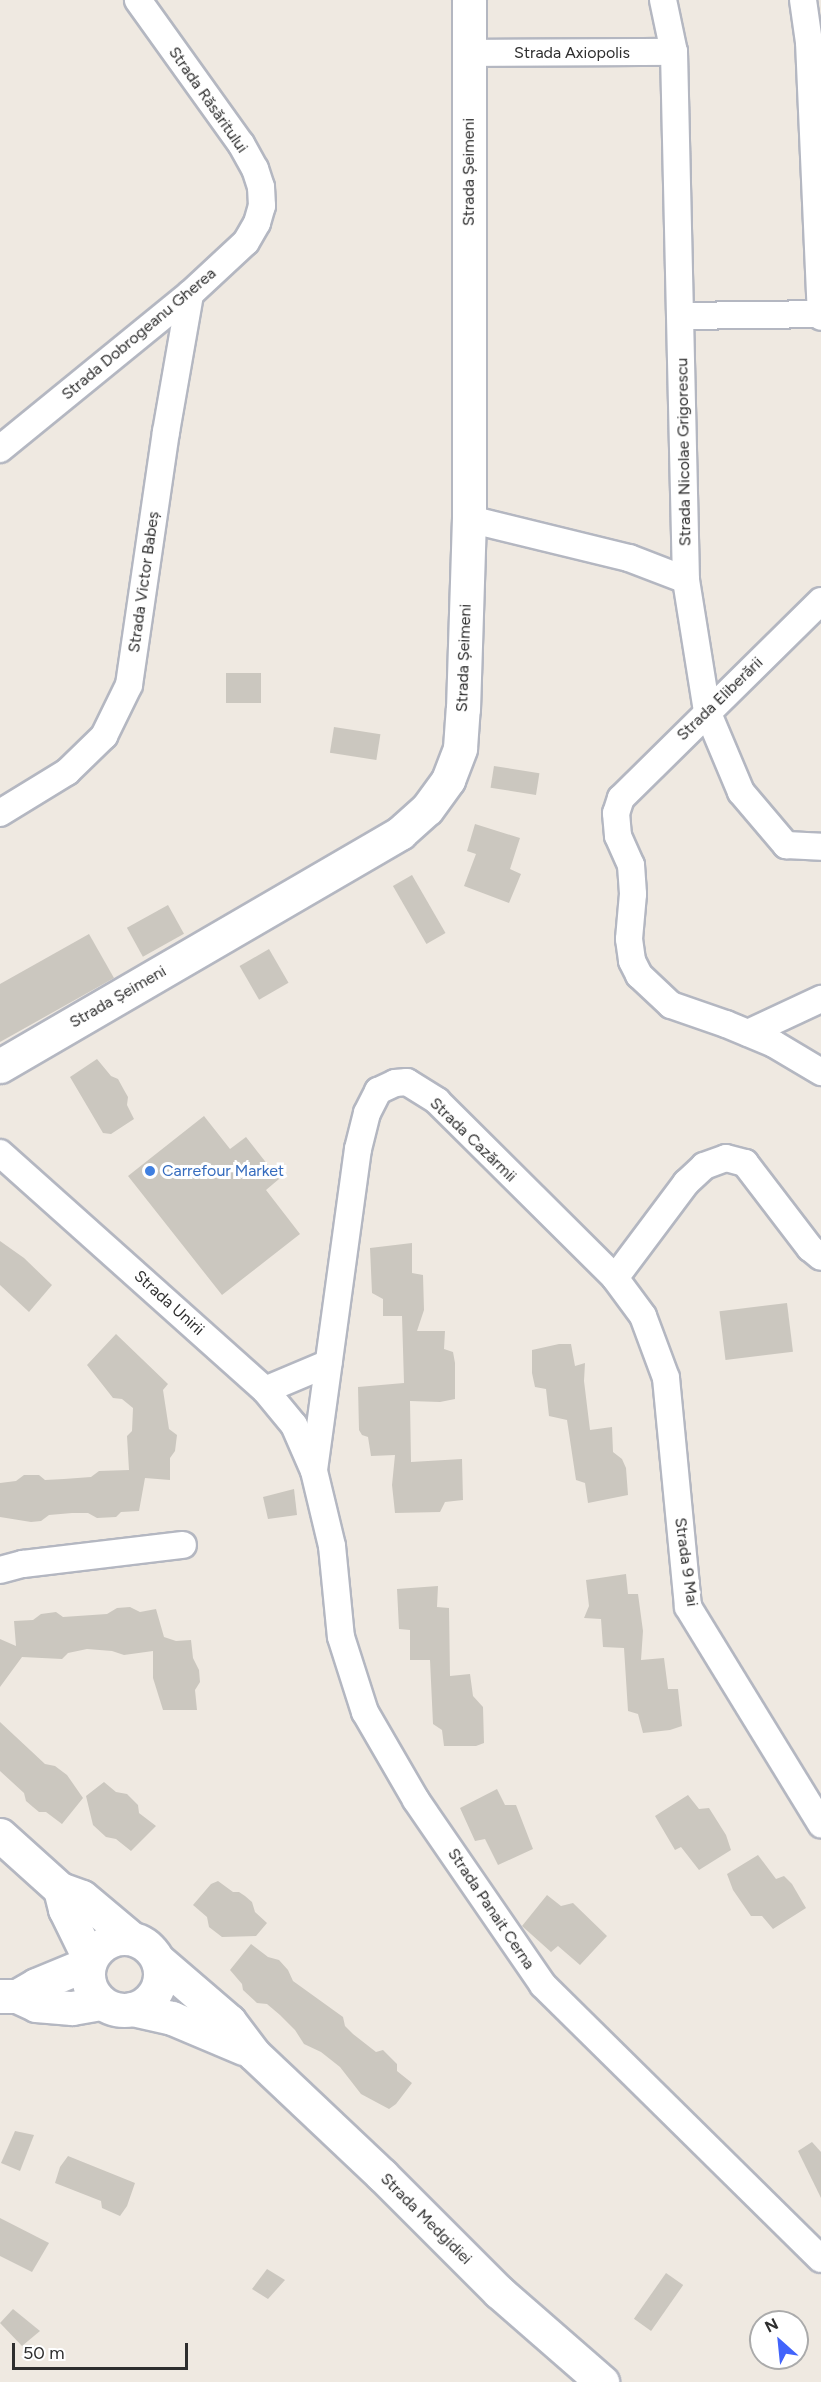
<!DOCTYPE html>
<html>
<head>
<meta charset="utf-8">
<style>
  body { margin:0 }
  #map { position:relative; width:821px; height:2382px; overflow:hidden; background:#efe9e1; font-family:Figtree,sans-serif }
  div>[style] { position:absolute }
  .building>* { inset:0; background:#cbc7bf; transform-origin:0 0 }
  .roads { filter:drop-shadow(2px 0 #b4b7c1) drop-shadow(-2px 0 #b4b7c1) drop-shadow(0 2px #b4b7c1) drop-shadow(0 -2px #b4b7c1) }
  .minor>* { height:26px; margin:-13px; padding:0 13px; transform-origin:13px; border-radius:13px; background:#fff }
  .tertiary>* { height:33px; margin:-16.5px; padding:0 16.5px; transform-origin:16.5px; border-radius:16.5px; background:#fff }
  .secondary>* { height:33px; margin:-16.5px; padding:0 16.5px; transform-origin:16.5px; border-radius:16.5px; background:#fff }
  .secondary>.ring { margin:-16.5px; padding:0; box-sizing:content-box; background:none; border:33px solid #fff; border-radius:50% }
  .dots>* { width:16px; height:16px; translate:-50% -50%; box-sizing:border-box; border:3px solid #fff; border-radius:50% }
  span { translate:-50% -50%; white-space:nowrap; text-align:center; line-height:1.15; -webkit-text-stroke:6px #fff; paint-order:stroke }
  .street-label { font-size:16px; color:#2e2e2e }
  .shop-label { font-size:16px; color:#366cbe }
  .left { translate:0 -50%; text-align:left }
  .north { position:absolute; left:749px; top:2310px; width:60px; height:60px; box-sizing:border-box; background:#fff; border:2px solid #ababab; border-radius:50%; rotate:333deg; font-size:16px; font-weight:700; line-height:24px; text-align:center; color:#2e2e2e }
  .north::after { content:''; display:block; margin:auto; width:21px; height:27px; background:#4264fb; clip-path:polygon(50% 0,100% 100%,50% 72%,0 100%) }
  .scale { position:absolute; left:12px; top:2343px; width:176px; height:27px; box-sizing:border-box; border:3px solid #2e2e2e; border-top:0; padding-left:8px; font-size:18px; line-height:21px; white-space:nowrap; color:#2e2e2e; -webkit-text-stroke:4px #fff; paint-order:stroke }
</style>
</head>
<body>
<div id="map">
  <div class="building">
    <i style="left:226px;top:673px;width:35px;height:30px"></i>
    <i style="left:334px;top:727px;width:47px;height:26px;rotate:9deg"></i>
    <i style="left:494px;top:766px;width:46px;height:22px;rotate:9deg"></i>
    <i style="clip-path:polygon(475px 824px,520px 838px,510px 869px,521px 874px,509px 903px,464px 886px,476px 854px,467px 851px)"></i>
    <i style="left:412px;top:875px;width:67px;height:22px;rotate:60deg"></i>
    <i style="left:168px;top:905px;width:33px;height:47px;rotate:61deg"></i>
    <i style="clip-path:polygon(89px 934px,114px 978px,0 1042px,0 984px)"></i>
    <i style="left:269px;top:949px;width:39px;height:34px;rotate:60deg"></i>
    <i style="clip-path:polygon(97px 1059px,111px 1076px,118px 1079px,124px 1090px,128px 1097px,127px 1105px,134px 1119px,111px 1134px,103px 1133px,70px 1077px)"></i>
    <i style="clip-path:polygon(204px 1116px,230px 1149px,246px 1137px,279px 1179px,266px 1190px,300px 1234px,222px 1295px,128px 1176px)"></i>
    <i style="clip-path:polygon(0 1241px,24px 1258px,52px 1285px,29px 1312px,0 1285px)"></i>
    <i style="clip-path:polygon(412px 1243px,412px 1273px,423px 1275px,424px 1310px,417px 1331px,445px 1331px,444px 1349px,453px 1352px,455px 1363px,455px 1399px,440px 1402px,410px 1401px,411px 1462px,462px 1459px,463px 1500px,445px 1502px,440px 1512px,395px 1513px,392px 1485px,395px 1455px,371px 1456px,368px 1437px,362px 1435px,359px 1430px,358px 1387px,404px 1383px,402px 1316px,383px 1316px,383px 1299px,372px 1293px,370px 1248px)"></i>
    <i style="left:787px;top:1303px;width:49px;height:68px;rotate:83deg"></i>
    <i style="clip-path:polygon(116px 1334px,168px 1384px,163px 1390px,169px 1429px,177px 1435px,175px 1451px,170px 1458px,170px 1480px,145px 1478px,139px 1511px,121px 1512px,116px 1517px,97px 1518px,88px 1513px,72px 1513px,49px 1515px,41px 1521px,31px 1522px,0 1517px,0 1483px,16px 1481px,24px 1475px,39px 1475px,45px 1480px,64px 1479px,91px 1477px,99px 1471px,129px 1470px,127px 1436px,132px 1431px,133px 1408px,122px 1399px,113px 1398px,87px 1365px)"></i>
    <i style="clip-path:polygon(559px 1344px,571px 1344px,575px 1366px,585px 1363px,584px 1381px,590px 1430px,612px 1427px,613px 1452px,622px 1459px,626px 1468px,628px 1495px,588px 1503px,585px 1483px,576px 1480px,567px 1420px,549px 1416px,546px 1389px,535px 1387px,532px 1373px,532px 1350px)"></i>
    <i style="clip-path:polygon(294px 1489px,297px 1515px,268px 1519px,263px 1497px)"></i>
    <i style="clip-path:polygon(626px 1574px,628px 1594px,638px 1594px,643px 1631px,641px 1660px,664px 1658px,668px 1689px,678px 1689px,682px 1726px,670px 1730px,643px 1733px,638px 1714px,628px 1711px,624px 1648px,603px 1647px,601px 1619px,584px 1618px,589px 1606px,586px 1580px)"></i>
    <i style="clip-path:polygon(438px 1586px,437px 1607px,449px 1608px,450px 1676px,470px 1674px,473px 1696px,483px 1707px,484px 1743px,476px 1746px,444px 1746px,442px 1730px,433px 1724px,430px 1660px,410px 1660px,410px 1630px,399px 1629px,397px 1589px)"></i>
    <i style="clip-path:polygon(130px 1607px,140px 1612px,156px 1609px,164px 1637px,176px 1641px,191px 1640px,193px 1658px,199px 1670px,200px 1682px,195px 1690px,197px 1710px,163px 1710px,153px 1678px,153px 1651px,124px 1655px,112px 1651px,87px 1649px,68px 1653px,62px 1659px,22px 1657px,0 1687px,0 1639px,16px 1646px,14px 1621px,33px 1620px,41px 1614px,56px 1612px,63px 1617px,107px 1614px,117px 1608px)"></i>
    <i style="clip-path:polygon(0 1722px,45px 1764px,55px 1766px,67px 1775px,83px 1798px,62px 1824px,46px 1812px,39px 1812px,33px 1807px,26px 1801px,24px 1793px,0 1771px)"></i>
    <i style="clip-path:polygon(104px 1782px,116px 1792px,127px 1794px,138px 1805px,139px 1813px,156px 1826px,131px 1851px,116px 1839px,106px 1837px,93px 1825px,86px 1796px)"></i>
    <i style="clip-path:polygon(497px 1789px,505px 1805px,516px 1805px,533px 1849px,498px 1865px,485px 1839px,475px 1841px,460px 1808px)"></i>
    <i style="clip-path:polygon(688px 1795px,699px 1809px,709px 1808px,726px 1835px,731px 1850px,699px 1870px,681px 1847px,675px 1850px,655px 1816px)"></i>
    <i style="clip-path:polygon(758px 1855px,776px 1879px,784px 1876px,792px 1884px,806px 1908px,773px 1929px,762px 1916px,751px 1916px,733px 1890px,727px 1874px)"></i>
    <i style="clip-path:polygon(218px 1881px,233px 1892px,239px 1892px,245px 1896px,252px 1902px,255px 1912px,267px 1923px,256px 1936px,222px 1937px,209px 1927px,207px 1917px,193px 1905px,211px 1884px)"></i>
    <i style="clip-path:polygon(547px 1895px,561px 1906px,573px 1903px,607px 1936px,580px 1965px,558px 1946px,551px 1952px,522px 1926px)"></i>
    <i style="clip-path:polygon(251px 1944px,268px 1957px,279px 1960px,288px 1970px,293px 1981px,343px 2017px,345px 2026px,353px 2034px,376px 2052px,383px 2050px,397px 2064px,397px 2071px,412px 2083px,396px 2104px,389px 2109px,361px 2094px,340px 2067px,321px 2052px,304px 2044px,295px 2030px,280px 2015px,267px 2004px,257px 2003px,243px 1990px,242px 1984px,230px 1970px)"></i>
    <i style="clip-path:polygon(15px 2131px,34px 2135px,20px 2171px,1px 2163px)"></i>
    <i style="clip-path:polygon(812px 2142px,821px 2152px,821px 2198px,798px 2151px)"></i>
    <i style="clip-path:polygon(68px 2156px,135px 2183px,127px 2206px,120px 2216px,102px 2208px,101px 2201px,55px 2183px,60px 2167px)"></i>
    <i style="clip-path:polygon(0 2218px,49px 2243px,32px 2272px,0 2256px)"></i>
    <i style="clip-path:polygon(267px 2269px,285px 2280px,268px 2299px,252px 2289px)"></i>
    <i style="left:666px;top:2273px;width:21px;height:56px;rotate:35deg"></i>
    <i style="clip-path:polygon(13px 2309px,40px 2331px,22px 2346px,0 2323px)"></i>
  </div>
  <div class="roads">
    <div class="minor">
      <i style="left:663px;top:0;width:53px;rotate:78.1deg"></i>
      <i style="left:674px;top:52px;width:528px;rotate:88.7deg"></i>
      <i style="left:686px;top:580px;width:133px;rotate:80.9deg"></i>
      <i style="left:707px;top:711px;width:88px;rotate:67.2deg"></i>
      <i style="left:741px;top:792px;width:70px;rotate:49.7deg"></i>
      <i style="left:786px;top:845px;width:35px;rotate:3deg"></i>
      <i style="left:803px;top:0;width:42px;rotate:81.9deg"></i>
      <i style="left:809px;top:42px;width:275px;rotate:87.5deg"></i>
      <i style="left:470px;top:53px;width:204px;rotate:-0.3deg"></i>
      <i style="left:682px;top:316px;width:139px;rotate:-0.8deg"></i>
      <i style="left:0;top:449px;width:245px;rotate:-39.2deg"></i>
      <i style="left:190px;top:294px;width:76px;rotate:-42.9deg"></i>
      <i style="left:246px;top:242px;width:22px;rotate:-60deg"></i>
      <i style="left:257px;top:223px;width:18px;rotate:-74deg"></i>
      <i style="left:262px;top:206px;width:19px;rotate:-93deg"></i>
      <i style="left:261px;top:187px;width:19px;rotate:-108deg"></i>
      <i style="left:255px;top:169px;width:29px;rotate:-119deg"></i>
      <i style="left:241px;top:144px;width:177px;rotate:-125.6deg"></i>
      <i style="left:469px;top:519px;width:165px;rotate:13.7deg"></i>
      <i style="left:629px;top:558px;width:61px;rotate:21.1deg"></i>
      <i style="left:821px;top:601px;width:281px;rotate:135.4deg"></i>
      <i style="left:621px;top:798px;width:16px;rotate:108deg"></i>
      <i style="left:616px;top:813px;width:23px;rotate:85deg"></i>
      <i style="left:618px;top:836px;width:32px;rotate:66deg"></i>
      <i style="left:631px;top:865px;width:29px;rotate:86deg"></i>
      <i style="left:633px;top:894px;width:45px;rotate:95.1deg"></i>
      <i style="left:629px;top:939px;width:22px;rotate:82deg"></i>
      <i style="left:632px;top:961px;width:16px;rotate:63deg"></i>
      <i style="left:639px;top:975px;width:44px;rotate:43.2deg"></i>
      <i style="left:671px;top:1005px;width:58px;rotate:19.1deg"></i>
      <i style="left:726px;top:1024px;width:52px;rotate:22.6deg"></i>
      <i style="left:774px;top:1044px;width:55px;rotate:30.8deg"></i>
      <i style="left:0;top:813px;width:79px;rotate:-31.5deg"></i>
      <i style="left:67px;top:772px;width:52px;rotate:-44.2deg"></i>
      <i style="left:104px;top:736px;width:57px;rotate:-63.9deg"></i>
      <i style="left:129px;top:685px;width:256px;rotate:-81.7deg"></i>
      <i style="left:166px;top:432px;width:140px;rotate:-80.1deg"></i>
      <i style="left:748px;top:1033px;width:81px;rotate:-25deg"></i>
      <i style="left:0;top:1153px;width:356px;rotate:41.8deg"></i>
      <i style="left:265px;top:1390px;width:45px;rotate:50.4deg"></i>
      <i style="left:294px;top:1425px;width:50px;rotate:66.5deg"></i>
      <i style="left:314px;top:1471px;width:77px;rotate:76.5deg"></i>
      <i style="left:332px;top:1546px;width:91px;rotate:84.4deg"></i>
      <i style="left:341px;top:1637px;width:79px;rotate:72.3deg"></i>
      <i style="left:365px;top:1712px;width:102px;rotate:59.9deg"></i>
      <i style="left:416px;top:1800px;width:224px;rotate:55.5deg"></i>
      <i style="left:543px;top:1985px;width:390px;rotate:44.6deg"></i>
      <i style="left:615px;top:1278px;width:47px;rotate:53.6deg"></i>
      <i style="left:643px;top:1316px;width:66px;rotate:69.6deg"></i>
      <i style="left:666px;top:1378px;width:230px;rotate:84.5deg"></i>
      <i style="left:688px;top:1607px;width:255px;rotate:58.5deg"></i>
      <i style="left:265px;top:1390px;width:69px;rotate:-22.9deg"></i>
      <i style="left:314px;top:1470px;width:324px;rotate:-82.2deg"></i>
      <i style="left:358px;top:1149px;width:37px;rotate:-76deg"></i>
      <i style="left:367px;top:1113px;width:25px;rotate:-63deg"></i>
      <i style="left:378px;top:1091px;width:19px;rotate:-25deg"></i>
      <i style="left:395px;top:1083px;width:12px;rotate:-5deg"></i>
      <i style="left:407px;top:1082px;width:36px;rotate:32deg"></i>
      <i style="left:437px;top:1101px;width:251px;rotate:44.8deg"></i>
      <i style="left:615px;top:1278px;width:119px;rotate:-53.2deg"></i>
      <i style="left:686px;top:1183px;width:25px;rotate:-43deg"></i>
      <i style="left:704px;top:1166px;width:23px;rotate:-20deg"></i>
      <i style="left:726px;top:1158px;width:20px;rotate:15deg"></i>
      <i style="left:745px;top:1163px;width:107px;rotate:52.6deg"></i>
      <i style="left:810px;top:1248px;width:14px;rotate:39deg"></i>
      <i style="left:0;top:1570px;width:24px;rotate:-15deg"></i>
      <i style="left:23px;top:1564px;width:161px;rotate:-6.8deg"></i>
    </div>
    <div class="tertiary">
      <i style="left:0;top:1996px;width:17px"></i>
      <i style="left:17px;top:1996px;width:21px;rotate:25deg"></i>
      <i style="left:36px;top:2005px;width:36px;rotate:5deg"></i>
      <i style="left:72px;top:2008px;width:29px;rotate:-10deg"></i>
      <i style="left:17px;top:1996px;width:22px;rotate:-30deg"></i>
      <i style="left:36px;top:1985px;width:57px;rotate:-22.5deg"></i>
    </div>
    <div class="secondary">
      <i style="left:0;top:1066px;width:463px;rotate:-30.2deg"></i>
      <i style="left:400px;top:833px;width:36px;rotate:-42deg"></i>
      <i style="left:427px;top:809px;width:36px;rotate:-54deg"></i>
      <i style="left:448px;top:780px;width:34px;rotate:-69deg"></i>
      <i style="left:460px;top:748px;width:39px;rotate:-86deg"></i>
      <i style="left:463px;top:709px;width:190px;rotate:-88.2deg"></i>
      <i style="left:469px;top:519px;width:519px;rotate:-90deg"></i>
      <i style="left:0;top:1835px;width:81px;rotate:42deg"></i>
      <i style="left:60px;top:1889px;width:23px;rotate:20deg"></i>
      <i style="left:82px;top:1897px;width:64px;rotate:39.9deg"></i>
      <i style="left:60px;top:1889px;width:21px;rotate:76deg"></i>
      <i style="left:65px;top:1909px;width:57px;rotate:63.9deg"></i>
      <i class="ring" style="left:88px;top:1938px;width:39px;height:39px"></i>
      <i style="left:158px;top:1960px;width:94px;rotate:40.7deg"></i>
      <i style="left:229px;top:2021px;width:41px;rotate:52.9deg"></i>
      <i style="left:254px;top:2054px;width:176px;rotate:43.4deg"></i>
      <i style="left:382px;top:2175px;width:165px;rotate:45deg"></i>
      <i style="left:499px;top:2292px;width:137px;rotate:41.1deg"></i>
      <i style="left:132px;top:2009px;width:41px;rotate:12.7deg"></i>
      <i style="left:172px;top:2018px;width:77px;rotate:22.9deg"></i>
    </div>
  </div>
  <div class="dots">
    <i style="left:150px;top:1171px;background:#3f7fe0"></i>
  </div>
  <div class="street-label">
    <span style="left:572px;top:53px">Strada Axiopolis</span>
    <span style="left:208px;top:100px;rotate:55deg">Strada Răsăritului</span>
    <span style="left:469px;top:172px;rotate:-90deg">Strada Șeimeni</span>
    <span style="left:139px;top:334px;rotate:-40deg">Strada Dobrogeanu Gherea</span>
    <span style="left:684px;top:452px;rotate:-91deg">Strada Nicolae Grigorescu</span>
    <span style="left:144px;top:582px;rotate:-82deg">Strada Victor Babeș</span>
    <span style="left:464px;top:658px;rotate:-88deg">Strada Șeimeni</span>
    <span style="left:720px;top:699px;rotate:-44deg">Strada Eliberării</span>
    <span style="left:118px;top:997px;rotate:-30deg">Strada Șeimeni</span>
    <span style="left:473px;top:1140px;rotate:44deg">Strada Cazărmii</span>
    <span style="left:169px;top:1303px;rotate:42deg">Strada Unirii</span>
    <span style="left:686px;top:1562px;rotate:82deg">Strada 9 Mai</span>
    <span style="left:491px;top:1909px;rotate:56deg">Strada Panait Cerna</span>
    <span style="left:426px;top:2219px;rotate:45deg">Strada Medgidiei</span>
  </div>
  <div class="shop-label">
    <span class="left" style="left:162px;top:1171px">Carrefour Market</span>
  </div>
  <div class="north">N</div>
  <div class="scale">50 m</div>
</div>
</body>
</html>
